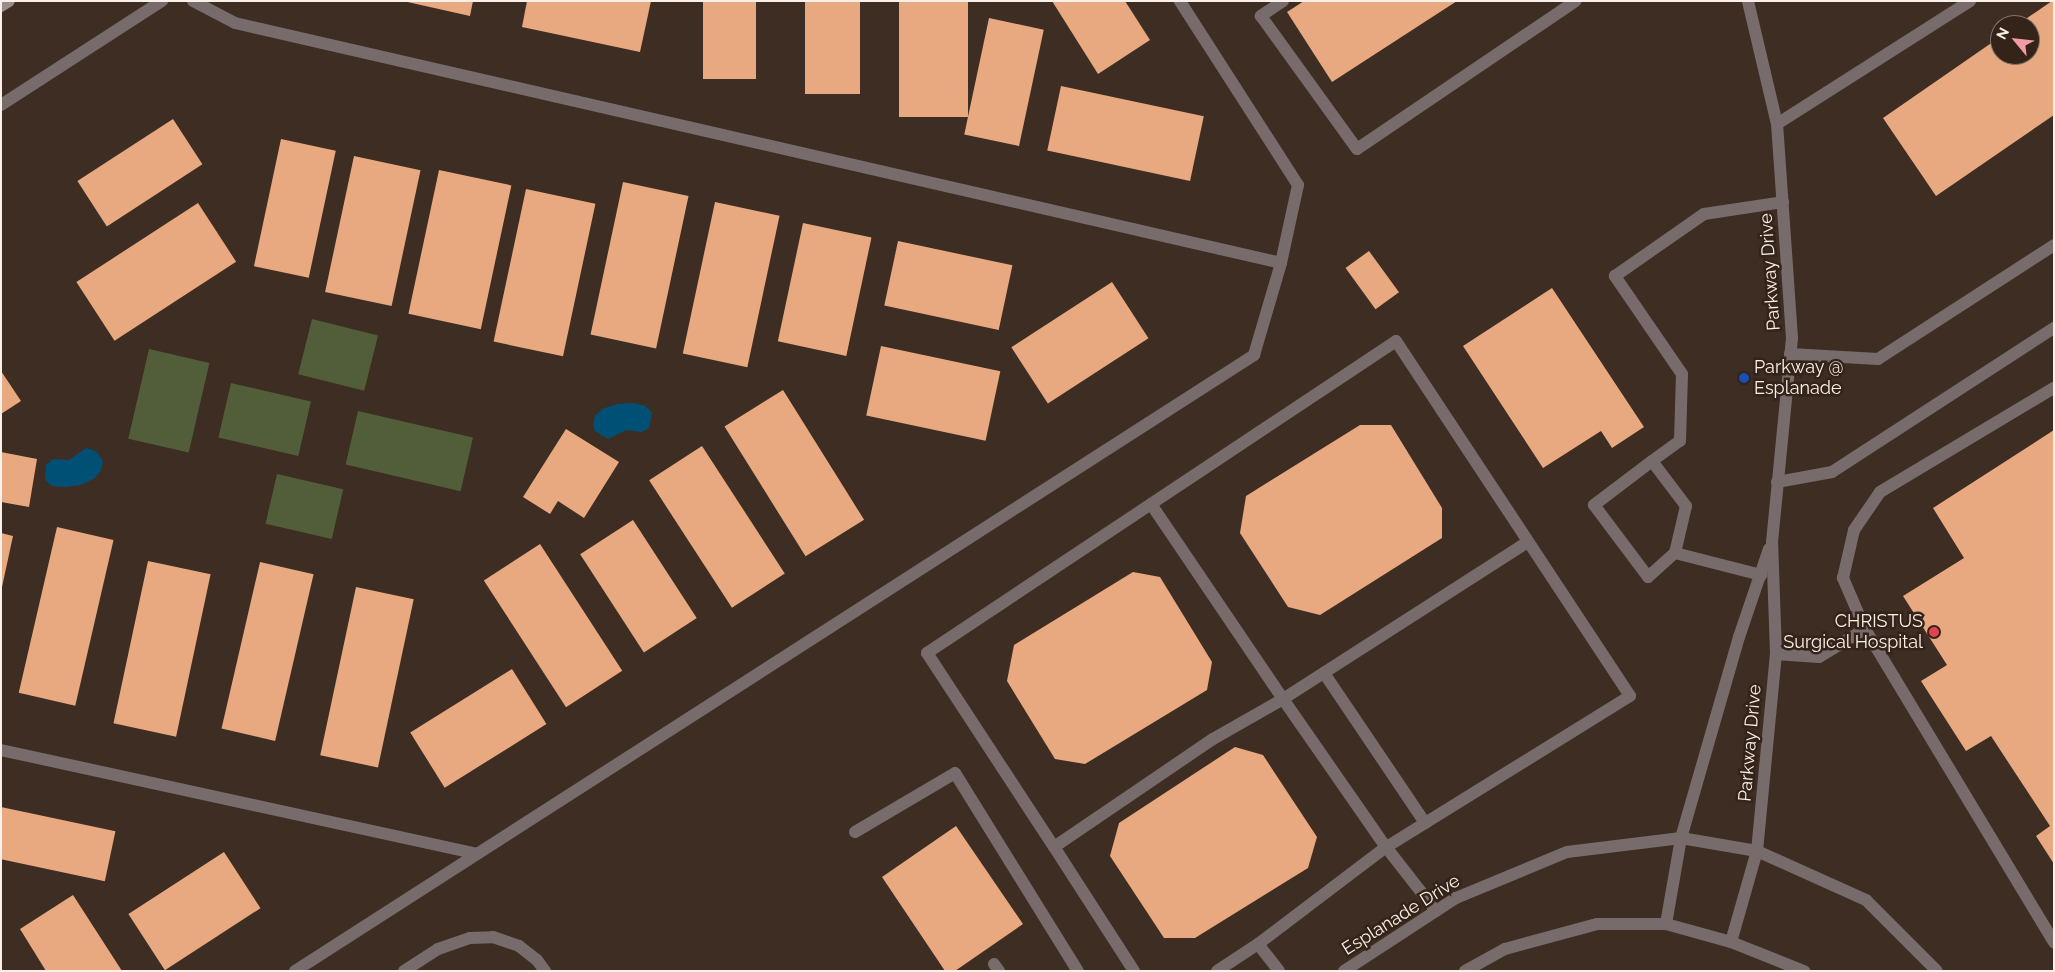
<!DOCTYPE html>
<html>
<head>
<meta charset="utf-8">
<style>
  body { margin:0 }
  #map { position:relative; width:2055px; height:972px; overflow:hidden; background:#3e2d22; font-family:Raleway,sans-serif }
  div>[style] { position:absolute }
  .green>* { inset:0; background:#515e39; transform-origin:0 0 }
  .water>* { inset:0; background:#005076 }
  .building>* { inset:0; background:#e8a980; transform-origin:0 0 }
  .service>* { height:12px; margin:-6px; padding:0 6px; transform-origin:6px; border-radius:6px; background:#776c6b }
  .minor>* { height:12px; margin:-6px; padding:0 6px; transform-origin:6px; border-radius:6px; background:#776c6b }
  .secondary>* { height:12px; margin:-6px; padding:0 6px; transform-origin:6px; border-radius:6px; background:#9e8c8b }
  .dots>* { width:14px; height:14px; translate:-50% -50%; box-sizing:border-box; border:2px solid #342319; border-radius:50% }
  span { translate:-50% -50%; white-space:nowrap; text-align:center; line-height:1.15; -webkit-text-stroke:5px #342319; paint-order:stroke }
  .street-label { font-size:18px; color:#fcf1ea }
  .poi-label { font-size:18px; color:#fcf1ea }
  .left { translate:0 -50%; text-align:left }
  .right { translate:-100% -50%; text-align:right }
  .frame { position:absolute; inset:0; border:2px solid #fcf1ea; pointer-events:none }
  .north { position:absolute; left:1990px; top:15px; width:50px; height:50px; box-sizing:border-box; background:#342319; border:1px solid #84756d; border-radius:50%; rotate:298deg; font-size:14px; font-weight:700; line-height:20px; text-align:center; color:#fcf1ea }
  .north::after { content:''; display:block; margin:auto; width:18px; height:22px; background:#f49aa6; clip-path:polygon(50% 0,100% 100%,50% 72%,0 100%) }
</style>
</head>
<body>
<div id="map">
  <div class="green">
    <i style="left:312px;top:319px;width:68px;height:57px;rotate:14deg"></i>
    <i style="left:149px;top:349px;width:62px;height:92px;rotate:13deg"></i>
    <i style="left:231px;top:383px;width:82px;height:56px;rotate:13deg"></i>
    <i style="left:358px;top:411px;width:118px;height:55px;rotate:13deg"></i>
    <i style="left:277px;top:474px;width:68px;height:51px;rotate:13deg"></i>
  </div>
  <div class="water">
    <i style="clip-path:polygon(633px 403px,646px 406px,652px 413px,649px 428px,641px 432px,626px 430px,608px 439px,595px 431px,593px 425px,595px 416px,602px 409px,617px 404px)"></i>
    <i style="clip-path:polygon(86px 448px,96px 451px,103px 461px,101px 470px,95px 478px,81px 485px,65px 487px,52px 486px,45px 480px,46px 465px,53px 459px,69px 460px)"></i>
  </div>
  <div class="building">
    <i style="clip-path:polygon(403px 1px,473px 1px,470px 16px)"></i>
    <i style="clip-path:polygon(527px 1px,651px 1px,640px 52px,522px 27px)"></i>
    <i style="left:703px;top:1px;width:53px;height:78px"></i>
    <i style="left:805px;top:1px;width:55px;height:93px"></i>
    <i style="left:899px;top:1px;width:69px;height:116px"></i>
    <i style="clip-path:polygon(1052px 1px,1125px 1px,1150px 40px,1098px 74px)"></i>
    <i style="clip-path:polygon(1304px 1px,1457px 1px,1332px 82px,1287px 12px)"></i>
    <i style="clip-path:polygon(2052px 1px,2054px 1px,2054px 115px,1936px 196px,1883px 118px,2000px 37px,2000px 55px,2030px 55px,2030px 25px,2017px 25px)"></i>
    <i style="left:989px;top:18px;width:56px;height:119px;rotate:12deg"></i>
    <i style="left:1061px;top:86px;width:146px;height:66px;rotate:12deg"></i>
    <i style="left:173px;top:119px;width:54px;height:114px;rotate:57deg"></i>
    <i style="left:281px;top:139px;width:56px;height:130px;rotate:12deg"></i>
    <i style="left:354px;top:156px;width:68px;height:139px;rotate:12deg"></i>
    <i style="left:439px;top:170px;width:74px;height:147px;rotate:12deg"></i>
    <i style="left:623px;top:182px;width:67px;height:156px;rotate:12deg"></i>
    <i style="left:526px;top:189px;width:71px;height:156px;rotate:12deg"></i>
    <i style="left:715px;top:202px;width:66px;height:155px;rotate:12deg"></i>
    <i style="left:198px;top:203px;width:70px;height:145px;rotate:57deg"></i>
    <i style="left:803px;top:223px;width:70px;height:121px;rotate:12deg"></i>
    <i style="left:898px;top:241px;width:117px;height:66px;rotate:12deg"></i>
    <i style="left:1369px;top:251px;width:51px;height:29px;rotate:54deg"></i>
    <i style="left:1112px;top:282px;width:67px;height:120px;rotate:57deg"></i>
    <i style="clip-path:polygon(1552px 288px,1644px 427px,1612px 448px,1601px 431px,1543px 468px,1463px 346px)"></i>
    <i style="left:881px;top:346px;width:122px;height:71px;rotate:12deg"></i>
    <i style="clip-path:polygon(1px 371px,21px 401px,1px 414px)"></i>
    <i style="left:783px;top:390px;width:153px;height:69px;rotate:58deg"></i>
    <i style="clip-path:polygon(1360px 425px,1391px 425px,1442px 508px,1442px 538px,1320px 615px,1288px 607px,1240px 533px,1246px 496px)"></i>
    <i style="clip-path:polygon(566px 429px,619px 462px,584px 518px,558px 501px,550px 514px,523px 497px)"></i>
    <i style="clip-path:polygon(2054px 430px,2054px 864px,2036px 836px,2050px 826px,1991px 736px,1966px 751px,1921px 681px,1947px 665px,1903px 596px,1964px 558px,1933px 508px)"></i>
    <i style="left:702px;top:446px;width:152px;height:63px;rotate:57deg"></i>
    <i style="clip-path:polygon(1px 452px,37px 459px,29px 507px,1px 502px)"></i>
    <i style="left:633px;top:520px;width:117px;height:63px;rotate:57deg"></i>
    <i style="left:57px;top:527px;width:58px;height:170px;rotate:13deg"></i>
    <i style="clip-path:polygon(1px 533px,13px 536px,2px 587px,1px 587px)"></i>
    <i style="left:540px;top:544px;width:151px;height:67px;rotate:57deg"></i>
    <i style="left:148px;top:561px;width:64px;height:166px;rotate:12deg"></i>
    <i style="left:260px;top:562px;width:55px;height:171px;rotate:13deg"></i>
    <i style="clip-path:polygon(1133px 572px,1160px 577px,1212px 662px,1207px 690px,1085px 764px,1055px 759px,1007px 681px,1014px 645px)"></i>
    <i style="left:356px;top:587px;width:59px;height:172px;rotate:12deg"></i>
    <i style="left:512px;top:669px;width:65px;height:120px;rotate:58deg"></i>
    <i style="clip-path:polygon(1235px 747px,1263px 755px,1317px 837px,1308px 868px,1195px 938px,1164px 938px,1110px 856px,1119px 823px)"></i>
    <i style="left:1px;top:807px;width:117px;height:51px;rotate:12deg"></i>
    <i style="clip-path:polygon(956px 826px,1023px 924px,955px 971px,945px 971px,882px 877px)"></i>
    <i style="left:224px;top:852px;width:67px;height:114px;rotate:57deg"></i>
    <i style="clip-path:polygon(73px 895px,122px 971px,46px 971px,20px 929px)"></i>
  </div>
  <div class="service">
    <i style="left:193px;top:1px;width:47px;rotate:27.6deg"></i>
    <i style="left:235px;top:23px;width:1073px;rotate:12.92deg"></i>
    <i style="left:1283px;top:1px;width:27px;rotate:146deg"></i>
    <i style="left:1261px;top:16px;width:164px;rotate:54.2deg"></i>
    <i style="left:1357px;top:149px;width:264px;rotate:-34.1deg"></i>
    <i style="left:1px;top:105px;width:192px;rotate:-32.9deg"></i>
    <i style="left:1777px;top:124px;width:229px;rotate:-32.5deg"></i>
    <i style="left:1790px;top:354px;width:88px;rotate:3.3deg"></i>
    <i style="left:1878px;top:359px;width:210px;rotate:-32.9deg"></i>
    <i style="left:1652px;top:461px;width:34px;rotate:-36deg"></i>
    <i style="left:1680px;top:441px;width:67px;rotate:-88.3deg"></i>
    <i style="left:1682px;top:374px;width:119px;rotate:-124.4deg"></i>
    <i style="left:1615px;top:276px;width:108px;rotate:-34.9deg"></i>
    <i style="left:1704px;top:214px;width:80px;rotate:-8.6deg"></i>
    <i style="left:1777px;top:482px;width:56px;rotate:-10.3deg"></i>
    <i style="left:1832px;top:472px;width:265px;rotate:-33deg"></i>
    <i style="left:1151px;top:504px;width:235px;rotate:55.9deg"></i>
    <i style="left:1283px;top:699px;width:291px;rotate:-32.7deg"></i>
    <i style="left:1675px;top:553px;width:48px;rotate:-76.8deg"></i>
    <i style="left:1686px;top:506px;width:56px;rotate:-127.1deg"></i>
    <i style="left:1652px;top:461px;width:73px;rotate:142.8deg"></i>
    <i style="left:1594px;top:505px;width:90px;rotate:53.1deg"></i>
    <i style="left:1648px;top:577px;width:36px;rotate:-42deg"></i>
    <i style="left:1675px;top:553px;width:89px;rotate:14.3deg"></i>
    <i style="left:1865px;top:629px;width:366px;rotate:58.9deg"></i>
    <i style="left:1776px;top:654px;width:43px;rotate:4deg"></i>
    <i style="left:1819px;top:657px;width:54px;rotate:-31.3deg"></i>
    <i style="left:1865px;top:629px;width:56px;rotate:-113.3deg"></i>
    <i style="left:1843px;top:578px;width:49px;rotate:-77.1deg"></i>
    <i style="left:1854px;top:530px;width:46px;rotate:-55.6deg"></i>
    <i style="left:1880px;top:492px;width:203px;rotate:-30.9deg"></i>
    <i style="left:1324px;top:673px;width:181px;rotate:56deg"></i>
    <i style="left:1px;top:750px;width:487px;rotate:12.3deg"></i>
    <i style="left:855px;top:832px;width:116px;rotate:-30.5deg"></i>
    <i style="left:955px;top:773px;width:233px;rotate:58.2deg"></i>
    <i style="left:1054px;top:847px;width:232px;rotate:-123.2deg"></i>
    <i style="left:927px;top:653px;width:563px;rotate:-33.63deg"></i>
    <i style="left:1396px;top:341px;width:425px;rotate:56.6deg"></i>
    <i style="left:1630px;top:696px;width:287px;rotate:148.2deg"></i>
    <i style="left:1386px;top:847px;width:161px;rotate:142.8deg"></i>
    <i style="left:994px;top:964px;width:9px;rotate:54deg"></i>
    <i style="left:295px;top:971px;width:1140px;rotate:-32.71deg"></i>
    <i style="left:1254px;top:355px;width:96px;rotate:-73.6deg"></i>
    <i style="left:1281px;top:263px;width:80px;rotate:-77.7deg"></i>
    <i style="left:1298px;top:185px;width:219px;rotate:-122.7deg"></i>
    <i style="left:404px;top:971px;width:40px;rotate:-32.9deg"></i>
    <i style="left:438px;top:949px;width:34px;rotate:-19deg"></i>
    <i style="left:470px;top:938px;width:23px;rotate:-2deg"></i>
    <i style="left:493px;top:937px;width:28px;rotate:19deg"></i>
    <i style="left:519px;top:946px;width:23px;rotate:38deg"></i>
    <i style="left:537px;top:960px;width:14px;rotate:54deg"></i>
    <i style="left:1134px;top:971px;width:148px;rotate:-122.8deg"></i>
    <i style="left:1054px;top:847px;width:192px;rotate:-34.2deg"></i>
    <i style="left:1213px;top:739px;width:81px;rotate:-29.7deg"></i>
    <i style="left:1283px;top:699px;width:180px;rotate:55.2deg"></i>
    <i style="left:1386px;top:847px;width:81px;rotate:52deg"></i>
    <i style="left:1217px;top:971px;width:49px;rotate:-33.4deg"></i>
    <i style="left:1258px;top:944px;width:34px;rotate:52deg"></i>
  </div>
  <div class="minor">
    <i style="left:1666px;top:924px;width:87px;rotate:-80.1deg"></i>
    <i style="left:1681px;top:838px;width:209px;rotate:-73.9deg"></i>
    <i style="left:1739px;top:637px;width:93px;rotate:-71.2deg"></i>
    <i style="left:1731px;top:942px;width:95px;rotate:-74.1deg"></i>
    <i style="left:1757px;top:851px;width:198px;rotate:-84.5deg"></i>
    <i style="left:1776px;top:654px;width:112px;rotate:-92deg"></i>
    <i style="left:1772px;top:542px;width:205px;rotate:-84.4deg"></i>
    <i style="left:1792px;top:338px;width:215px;rotate:-94deg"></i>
    <i style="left:1777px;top:124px;width:126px;rotate:-103.3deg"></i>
    <i style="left:1344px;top:971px;width:134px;rotate:-33.1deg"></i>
    <i style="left:1456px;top:898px;width:120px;rotate:-22.5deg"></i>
    <i style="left:1567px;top:852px;width:115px;rotate:-7deg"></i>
    <i style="left:1681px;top:838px;width:77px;rotate:9.7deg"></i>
    <i style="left:1757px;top:851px;width:120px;rotate:24.2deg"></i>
    <i style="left:1866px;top:900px;width:100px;rotate:45deg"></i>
    <i style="left:1465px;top:971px;width:46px;rotate:-28.8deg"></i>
    <i style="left:1505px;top:949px;width:95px;rotate:-15.2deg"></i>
    <i style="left:1597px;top:924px;width:69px"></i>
    <i style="left:1666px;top:924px;width:67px;rotate:15.5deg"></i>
    <i style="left:1731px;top:942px;width:79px;rotate:21.7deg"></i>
  </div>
  <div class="secondary">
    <i style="left:1px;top:6px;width:9px;rotate:-32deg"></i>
  </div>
  <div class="dots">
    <i style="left:1744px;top:378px;background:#1a4fb4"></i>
    <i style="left:1934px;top:632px;background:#e0444e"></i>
  </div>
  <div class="street-label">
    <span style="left:1770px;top:272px;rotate:-94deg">Parkway Drive</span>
    <span style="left:1750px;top:743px;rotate:-85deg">Parkway Drive</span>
    <span style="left:1401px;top:915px;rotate:-32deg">Esplanade Drive</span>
  </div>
  <div class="poi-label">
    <span class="left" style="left:1754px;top:378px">Parkway @<br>Esplanade</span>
    <span class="right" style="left:1923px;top:632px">CHRISTUS<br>Surgical Hospital</span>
  </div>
  <div class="frame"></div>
  <div class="north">N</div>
</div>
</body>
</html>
